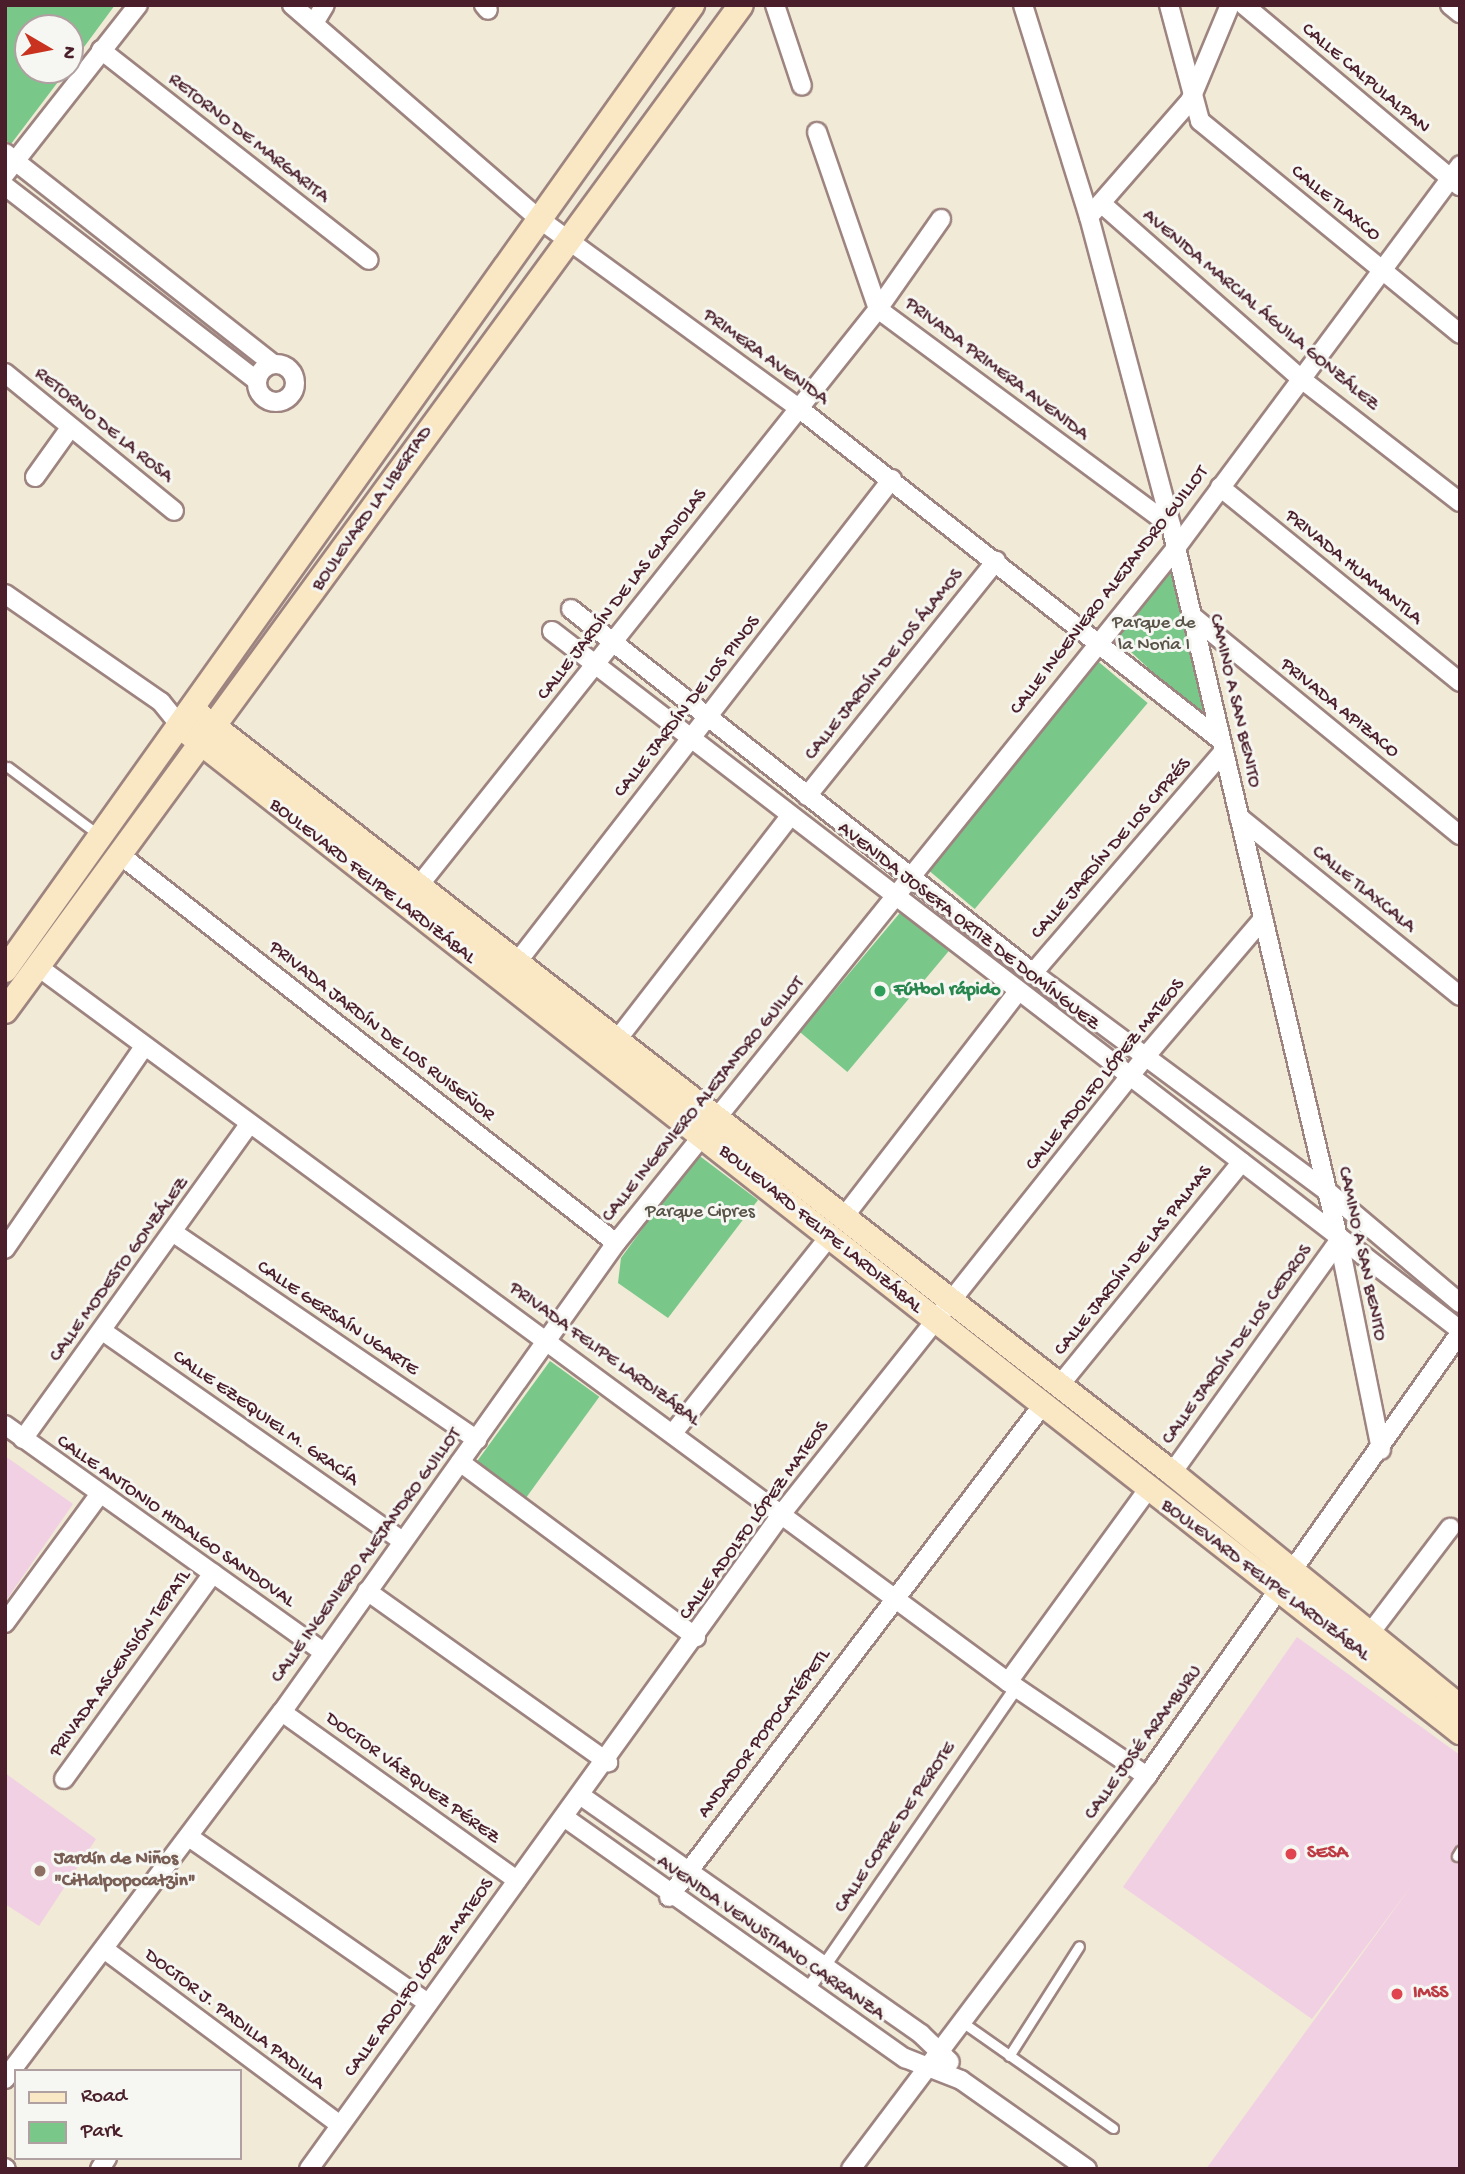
<!DOCTYPE html>
<html>
<head>
<meta charset="utf-8">
<style>
  body { margin:0 }
  #map { position:relative; width:1465px; height:2174px; overflow:hidden; background:#f1ead6; font-family:"Gochi Hand",sans-serif }
  div>[style] { position:absolute }
  .built>* { inset:0; background:#f1d0e3 }
  .green>* { inset:0; background:#79c889; transform-origin:0 0 }
  .roads { filter:drop-shadow(2px 0 #9e8480) drop-shadow(-2px 0 #9e8480) drop-shadow(0 2px #9e8480) drop-shadow(0 -2px #9e8480) }
  .service>* { height:9px; margin:-4.5px; padding:0 4.5px; transform-origin:4.5px; border-radius:4.5px; background:#fff }
  .pedestrian>* { height:12px; margin:-6px; padding:0 6px; transform-origin:6px; border-radius:6px; background:#fff }
  .minor>* { height:18px; margin:-9px; padding:0 9px; transform-origin:9px; border-radius:9px; background:#fff }
  .minor>.ring { margin:-9px; padding:0; box-sizing:content-box; background:none; border:18px solid #fff; border-radius:50% }
  .secondary>* { height:24px; margin:-12px; padding:0 12px; transform-origin:12px; border-radius:12px; background:#fae7c3 }
  .dots>* { width:19px; height:19px; translate:-50% -50%; box-sizing:border-box; border:4px solid #f6f6f2; border-radius:50% }
  span { translate:-50% -50%; white-space:nowrap; text-align:center; line-height:1.15; -webkit-text-stroke:6px #f6f6f2; paint-order:stroke }
  .street-label { font-size:19px; color:#4a1f2b }
  .park-label { font-size:19px; color:#585247 }
  .leisure-label { font-size:19px; color:#27864d; font-weight:700 }
  .left { translate:0 -50%; text-align:left }
  .health-label { font-size:19px; color:#be3a42; font-weight:700 }
  .education-label { font-size:19px; color:#785e54; font-weight:700 }
  .frame { position:absolute; inset:0; border:7px solid #4a1f2b; pointer-events:none }
  .legend { position:absolute; left:14px; top:2069px; width:228px; height:91px; box-sizing:border-box; background:#f6f6f2; border:2px solid #b1a0a2; margin:0; padding:9px 12px; list-style:none; font-size:21px; color:#4a1f2b }
  .legend li { display:flex; align-items:center; gap:14px; height:35px }
  .legend b { width:35px; border:2px solid #b1a0a2 }
  .north { position:absolute; left:14px; top:14px; width:70px; height:70px; box-sizing:border-box; background:#f6f6f2; border:2px solid #b1a0a2; border-radius:50%; rotate:100deg; font-size:19px; font-weight:700; line-height:28px; text-align:center; color:#4a1f2b }
  .north::after { content:''; display:block; margin:auto; width:24px; height:32px; background:#c8321e; clip-path:polygon(50% 0,100% 100%,50% 72%,0 100%) }
</style>
</head>
<body>
<div id="map">
  <div class="built">
    <i style="clip-path:polygon(5px 1456px,73px 1504px,5px 1602px)"></i>
    <i style="clip-path:polygon(1297px 1637px,1460px 1755px,1458px 2169px,1206px 2169px,1415px 1881px,1312px 2019px,1123px 1887px)"></i>
    <i style="clip-path:polygon(5px 1773px,96px 1839px,39px 1926px,5px 1904px)"></i>
  </div>
  <div class="green">
    <i style="clip-path:polygon(5px 5px,115px 5px,70px 66px,70px 28px,28px 28px,28px 70px,67px 70px,11px 144px,5px 140px)"></i>
    <i style="clip-path:polygon(1170px 565px,1185px 633px,1206px 722px,1115px 637px)"></i>
    <i style="left:1094px;top:658px;width:70px;height:269px;rotate:40deg"></i>
    <i style="left:904px;top:908px;width:62px;height:162px;rotate:40deg"></i>
    <i style="clip-path:polygon(697px 1154px,758px 1200px,668px 1318px,618px 1283px,621px 1258px)"></i>
    <i style="left:550px;top:1361px;width:61px;height:129px;rotate:36deg"></i>
  </div>
  <div class="roads">
    <div class="service">
      <i style="left:8px;top:767px;width:114px;rotate:36.8deg"></i>
      <i style="left:1457px;top:1856px;width:6px;rotate:-59deg"></i>
      <i style="left:965px;top:2024px;width:181px;rotate:35.1deg"></i>
      <i style="left:1009px;top:2056px;width:130px;rotate:-57.5deg"></i>
    </div>
    <div class="pedestrian">
      <i style="left:807px;top:1991px;width:368px;rotate:-55.4deg"></i>
    </div>
    <div class="minor">
      <i style="left:292px;top:5px;width:325px;rotate:40.9deg"></i>
      <i style="left:538px;top:218px;width:319px;rotate:36.1deg"></i>
      <i style="left:796px;top:406px;width:537px;rotate:38.19deg"></i>
      <i style="left:484px;top:5px;width:6px;rotate:51deg"></i>
      <i style="left:775px;top:5px;width:85px;rotate:71.6deg"></i>
      <i style="left:1023px;top:5px;width:222px;rotate:72.7deg"></i>
      <i style="left:1089px;top:217px;width:320px;rotate:75.1deg"></i>
      <i style="left:1171px;top:526px;width:734px;rotate:76.78deg"></i>
      <i style="left:1339px;top:1241px;width:213px;rotate:78.6deg"></i>
      <i style="left:1169px;top:5px;width:120px;rotate:75deg"></i>
      <i style="left:1200px;top:121px;width:336px;rotate:39.3deg"></i>
      <i style="left:1244px;top:5px;width:282px;rotate:40deg"></i>
      <i style="left:1450px;top:5px;width:13px;rotate:39deg"></i>
      <i style="left:314px;top:23px;width:21px;rotate:-59deg"></i>
      <i style="left:101px;top:50px;width:340px;rotate:38.1deg"></i>
      <i style="left:817px;top:132px;width:187px;rotate:71deg"></i>
      <i style="left:878px;top:309px;width:365px;rotate:36.5deg"></i>
      <i style="left:5px;top:153px;width:340px;rotate:38.2deg"></i>
      <i style="left:5px;top:174px;width:215px;rotate:-51.8deg"></i>
      <i style="left:5px;top:186px;width:317px;rotate:37.7deg"></i>
      <i style="left:1101px;top:203px;width:265px;rotate:41.3deg"></i>
      <i style="left:1300px;top:378px;width:202px;rotate:37.8deg"></i>
      <i style="left:1093px;top:212px;width:147px;rotate:-48.9deg"></i>
      <i style="left:1190px;top:101px;width:104px;rotate:-67.4deg"></i>
      <i class="ring" style="left:257px;top:364px;width:20px;height:20px"></i>
      <i style="left:5px;top:373px;width:218px;rotate:39.2deg"></i>
      <i style="left:35px;top:477px;width:60px;rotate:-54.5deg"></i>
      <i style="left:1220px;top:487px;width:309px;rotate:39.1deg"></i>
      <i style="left:5px;top:594px;width:190px;rotate:34.7deg"></i>
      <i style="left:161px;top:702px;width:32px;rotate:51deg"></i>
      <i style="left:571px;top:609px;width:588px;rotate:38.23deg"></i>
      <i style="left:1033px;top:973px;width:366px;rotate:36.6deg"></i>
      <i style="left:1327px;top:1191px;width:174px;rotate:40.1deg"></i>
      <i style="left:1192px;top:616px;width:346px;rotate:39.3deg"></i>
      <i style="left:552px;top:631px;width:1146px;rotate:37.59deg"></i>
      <i style="left:807px;top:796px;width:302px;rotate:-51.2deg"></i>
      <i style="left:1239px;top:817px;width:284px;rotate:39deg"></i>
      <i style="left:119px;top:854px;width:631px;rotate:38.05deg"></i>
      <i style="left:413px;top:893px;width:747px;rotate:-51.47deg"></i>
      <i style="left:878px;top:309px;width:110px;rotate:-55deg"></i>
      <i style="left:518px;top:961px;width:610px;rotate:-52.19deg"></i>
      <i style="left:37px;top:966px;width:1206px;rotate:36.4deg"></i>
      <i style="left:1008px;top:1682px;width:168px;rotate:34.1deg"></i>
      <i style="left:1033px;top:973px;width:290px;rotate:-49.3deg"></i>
      <i style="left:617px;top:1040px;width:284px;rotate:-52.3deg"></i>
      <i style="left:843px;top:1218px;width:284px;rotate:-52.3deg"></i>
      <i style="left:174px;top:1233px;width:367px;rotate:34.3deg"></i>
      <i style="left:5px;top:1249px;width:244px;rotate:-55.5deg"></i>
      <i style="left:104px;top:1332px;width:364px;rotate:35deg"></i>
      <i style="left:1059px;top:1386px;width:289px;rotate:-50.8deg"></i>
      <i style="left:5px;top:1425px;width:389px;rotate:35.5deg"></i>
      <i style="left:673px;top:1433px;width:251px;rotate:-51.5deg"></i>
      <i style="left:23px;top:1439px;width:388px;rotate:-54.3deg"></i>
      <i style="left:460px;top:1462px;width:294px;rotate:36.6deg"></i>
      <i style="left:1172px;top:1473px;width:286px;rotate:-54.3deg"></i>
      <i style="left:367px;top:1591px;width:296px;rotate:35.4deg"></i>
      <i style="left:5px;top:1623px;width:159px;rotate:-53.7deg"></i>
      <i style="left:1368px;top:1636px;width:136px;rotate:-52.8deg"></i>
      <i style="left:1008px;top:1682px;width:236px;rotate:-54deg"></i>
      <i style="left:282px;top:1712px;width:289px;rotate:35.6deg"></i>
      <i style="left:64px;top:1779px;width:254px;rotate:-54.1deg"></i>
      <i style="left:580px;top:1795px;width:416px;rotate:35deg"></i>
      <i style="left:921px;top:2034px;width:40px;rotate:44deg"></i>
      <i style="left:564px;top:1817px;width:418px;rotate:35.3deg"></i>
      <i style="left:905px;top:2058px;width:60px;rotate:21.4deg"></i>
      <i style="left:961px;top:2080px;width:154px;rotate:35.2deg"></i>
      <i style="left:189px;top:1837px;width:291px;rotate:34.8deg"></i>
      <i style="left:669px;top:1897px;width:615px;rotate:-52.79deg"></i>
      <i style="left:104px;top:1949px;width:293px;rotate:36.7deg"></i>
      <i style="left:5px;top:2079px;width:460px;rotate:-53deg"></i>
      <i style="left:282px;top:1712px;width:576px;rotate:-54.54deg"></i>
      <i style="left:616px;top:1243px;width:893px;rotate:-51.14deg"></i>
      <i style="left:1176px;top:548px;width:477px;rotate:-53.4deg"></i>
      <i style="left:5px;top:2168px;width:1px;rotate:45deg"></i>
      <i style="left:100px;top:2169px;width:13px;rotate:-58deg"></i>
      <i style="left:309px;top:2169px;width:810px;rotate:-54.19deg"></i>
      <i style="left:783px;top:1512px;width:581px;rotate:-51.49deg"></i>
      <i style="left:1145px;top:1057px;width:182px;rotate:-49.5deg"></i>
      <i style="left:851px;top:2169px;width:492px;rotate:-53deg"></i>
      <i style="left:1147px;top:1776px;width:542px;rotate:-54.76deg"></i>
    </div>
    <div class="secondary">
      <i style="left:194px;top:711px;width:1240px;rotate:37.92deg"></i>
      <i style="left:1172px;top:1473px;width:371px;rotate:39.1deg"></i>
      <i style="left:181px;top:727px;width:1627px;rotate:38.16deg"></i>
      <i style="left:5px;top:970px;width:1185px;rotate:-54.55deg"></i>
      <i style="left:5px;top:1011px;width:1246px;rotate:-53.81deg"></i>
    </div>
  </div>
  <div class="dots">
    <i style="left:880px;top:991px;background:#2e9e5b"></i>
    <i style="left:1291px;top:1854px;background:#e0444e"></i>
    <i style="left:40px;top:1871px;background:#8d6e63"></i>
    <i style="left:1397px;top:1994px;background:#e0444e"></i>
  </div>
  <div class="street-label">
    <span style="left:1365px;top:79px;rotate:40deg">CALLE CALPULALPAN</span>
    <span style="left:248px;top:139px;rotate:38deg">RETORNO DE MARGARITA</span>
    <span style="left:1335px;top:204px;rotate:39deg">CALLE TLAXCO</span>
    <span style="left:1260px;top:311px;rotate:40deg">AVENIDA MARCIAL ÁGUILA GONZÁLEZ</span>
    <span style="left:765px;top:358px;rotate:36deg">PRIMERA AVENIDA</span>
    <span style="left:996px;top:370px;rotate:37deg">PRIVADA PRIMERA AVENIDA</span>
    <span style="left:103px;top:426px;rotate:39deg">RETORNO DE LA ROSA</span>
    <span style="left:373px;top:509px;rotate:-55deg">BOULEVARD LA LIBERTAD</span>
    <span style="left:1353px;top:568px;rotate:39deg">PRIVADA HUAMANTLA</span>
    <span style="left:1110px;top:591px;rotate:-52deg">CALLE INGENIERO ALEJANDRO GUILLOT</span>
    <span style="left:623px;top:595px;rotate:-52deg">CALLE JARDÍN DE LAS GLADIOLAS</span>
    <span style="left:885px;top:665px;rotate:-51deg">CALLE JARDÍN DE LOS ÁLAMOS</span>
    <span style="left:1234px;top:701px;rotate:77deg">CAMINO A SAN BENITO</span>
    <span style="left:688px;top:707px;rotate:-52deg">CALLE JARDÍN DE LOS PINOS</span>
    <span style="left:1339px;top:709px;rotate:39deg">PRIVADA APIZACO</span>
    <span style="left:1112px;top:849px;rotate:-49deg">CALLE JARDÍN DE LOS CIPRÉS</span>
    <span style="left:372px;top:882px;rotate:38deg">BOULEVARD FELIPE LARDIZÁBAL</span>
    <span style="left:1363px;top:890px;rotate:39deg">CALLE TLAXCALA</span>
    <span style="left:968px;top:927px;rotate:38deg">AVENIDA JOSEFA ORTIZ DE DOMÍNGUEZ</span>
    <span style="left:381px;top:1032px;rotate:38deg">PRIVADA JARDÍN DE LOS RUISEÑOR</span>
    <span style="left:1106px;top:1075px;rotate:-51deg">CALLE ADOLFO LÓPEZ MATEOS</span>
    <span style="left:704px;top:1100px;rotate:-51deg">CALLE INGENIERO ALEJANDRO GUILLOT</span>
    <span style="left:820px;top:1230px;rotate:39deg">BOULEVARD FELIPE LARDIZÁBAL</span>
    <span style="left:1361px;top:1254px;rotate:78deg">CAMINO A SAN BENITO</span>
    <span style="left:1134px;top:1261px;rotate:-51deg">CALLE JARDÍN DE LAS PALMAS</span>
    <span style="left:120px;top:1270px;rotate:-54deg">CALLE MODESTO GONZÁLEZ</span>
    <span style="left:337px;top:1319px;rotate:34deg">CALLE GERSAÍN UGARTE</span>
    <span style="left:1238px;top:1345px;rotate:-54deg">CALLE JARDÍN DE LOS CEDROS</span>
    <span style="left:604px;top:1355px;rotate:36deg">PRIVADA FELIPE LARDIZÁBAL</span>
    <span style="left:265px;top:1419px;rotate:35deg">CALLE EZEQUIEL M. GRACÍA</span>
    <span style="left:755px;top:1521px;rotate:-54deg">CALLE ADOLFO LÓPEZ MATEOS</span>
    <span style="left:175px;top:1522px;rotate:35deg">CALLE ANTONIO HIDALGO SANDOVAL</span>
    <span style="left:367px;top:1556px;rotate:-54deg">CALLE INGENIERO ALEJANDRO GUILLOT</span>
    <span style="left:1265px;top:1581px;rotate:37deg">BOULEVARD FELIPE LARDIZÁBAL</span>
    <span style="left:121px;top:1664px;rotate:-54deg">PRIVADA ASCENSIÓN TEPATL</span>
    <span style="left:765px;top:1734px;rotate:-53deg">ANDADOR POPOCATÉPETL</span>
    <span style="left:1144px;top:1743px;rotate:-54deg">CALLE JOSÉ ARAMBURU</span>
    <span style="left:412px;top:1779px;rotate:36deg">DOCTOR VÁZQUEZ PÉREZ</span>
    <span style="left:896px;top:1828px;rotate:-56deg">CALLE COFRE DE PEROTE</span>
    <span style="left:770px;top:1939px;rotate:35deg">AVENIDA VENUSTIANO CARRANZA</span>
    <span style="left:420px;top:1978px;rotate:-54deg">CALLE ADOLFO LÓPEZ MATEOS</span>
    <span style="left:234px;top:2020px;rotate:37deg">DOCTOR J. PADILLA PADILLA</span>
  </div>
  <div class="park-label">
    <span style="left:1154px;top:635px">Parque de<br>la Noria I</span>
    <span style="left:700px;top:1213px">Parque Cipres</span>
  </div>
  <div class="leisure-label">
    <span class="left" style="left:894px;top:991px">Fútbol rápido</span>
  </div>
  <div class="health-label">
    <span class="left" style="left:1307px;top:1854px">SESA</span>
    <span class="left" style="left:1413px;top:1994px">IMSS</span>
  </div>
  <div class="education-label">
    <span class="left" style="left:54px;top:1871px">Jardín de Niños<br>"Citlalpopocatzin"</span>
  </div>
  <div class="frame"></div>
  <ul class="legend">
  <li><b style="height:9px;background:#fae7c3"></b>Road</li>
  <li><b style="height:19px;background:#79c889"></b>Park</li>
  </ul>
  <div class="north">N</div>
</div>
</body>
</html>
